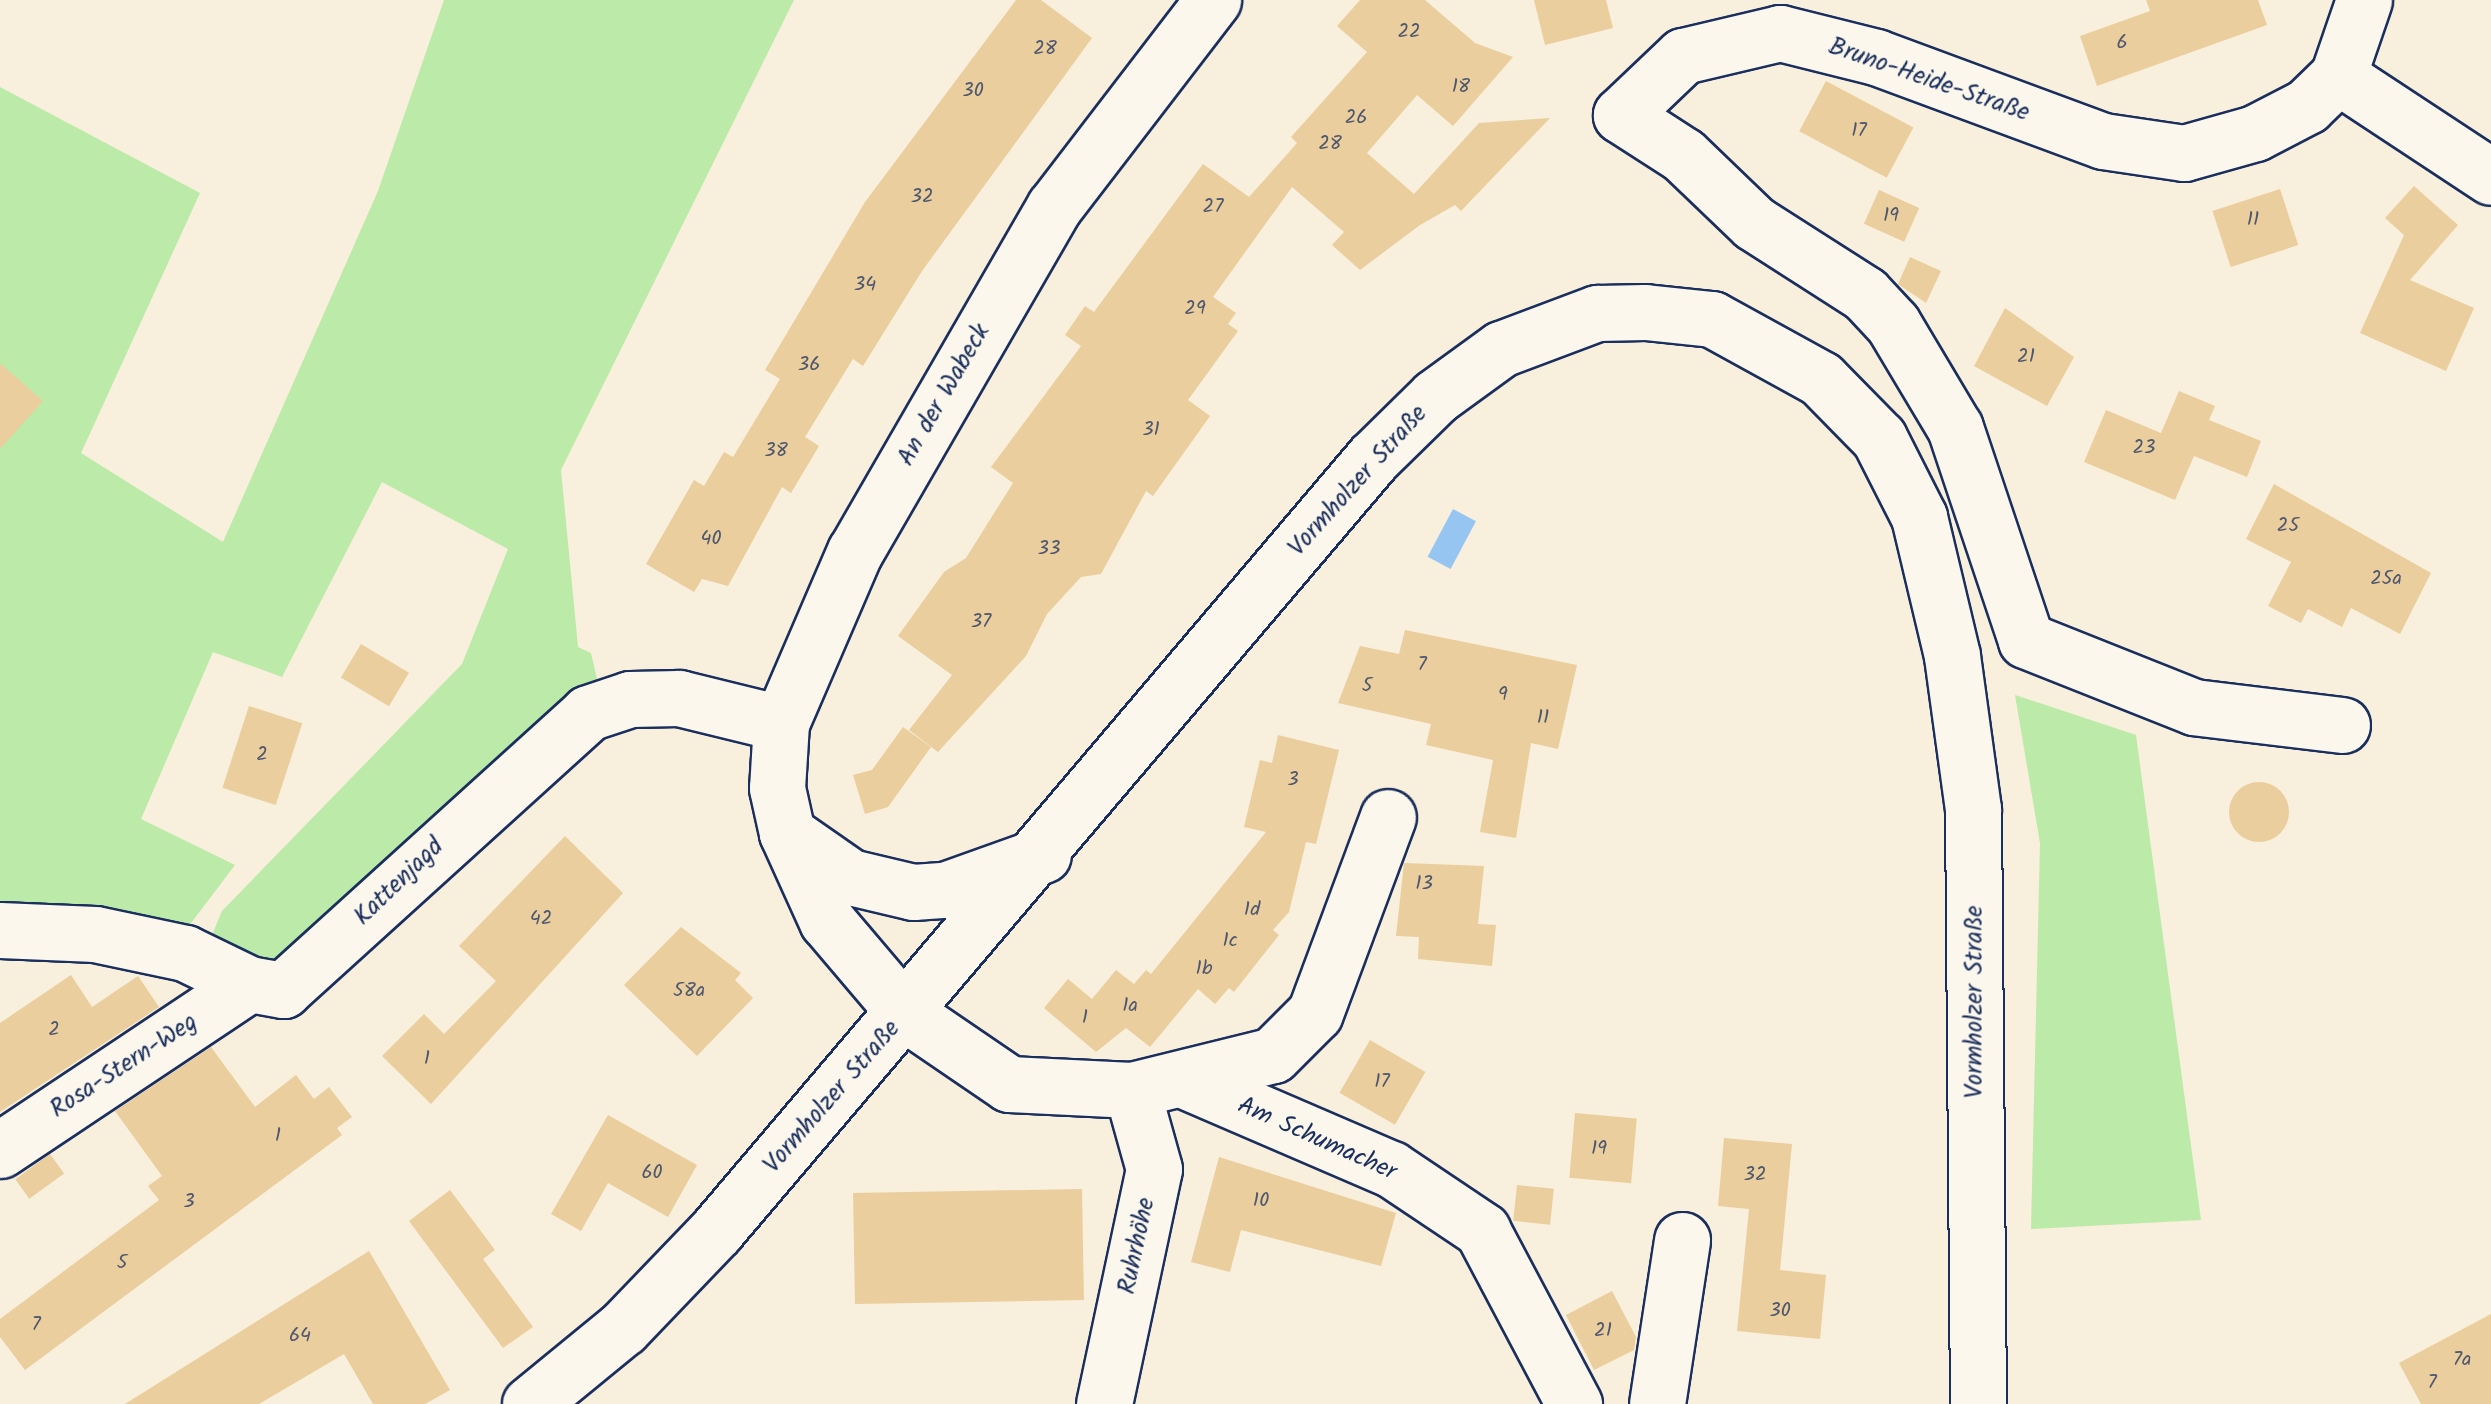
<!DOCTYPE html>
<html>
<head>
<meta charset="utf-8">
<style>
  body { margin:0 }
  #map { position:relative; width:2491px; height:1404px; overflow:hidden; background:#f8efdc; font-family:Kalam,sans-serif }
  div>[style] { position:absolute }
  .green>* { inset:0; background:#bbeaa9 }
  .water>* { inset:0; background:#95c5f0; transform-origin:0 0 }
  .building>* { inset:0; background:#eace9e; transform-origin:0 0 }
  .round { border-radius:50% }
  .roads { filter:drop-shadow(2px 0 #1b2f5e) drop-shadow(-2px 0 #1b2f5e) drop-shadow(0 2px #1b2f5e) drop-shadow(0 -2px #1b2f5e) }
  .minor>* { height:55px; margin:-27.5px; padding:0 27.5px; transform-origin:27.5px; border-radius:27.5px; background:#fbf7ec }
  .major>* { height:55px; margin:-27.5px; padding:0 27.5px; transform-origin:27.5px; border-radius:27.5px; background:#fbf7ec }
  span { translate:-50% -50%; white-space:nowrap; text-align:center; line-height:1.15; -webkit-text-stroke:9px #fbf7ec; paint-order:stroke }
  .number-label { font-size:20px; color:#4f576e }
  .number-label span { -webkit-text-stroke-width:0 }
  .street-label { font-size:25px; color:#1b2f5e }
</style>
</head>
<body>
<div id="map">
  <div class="green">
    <i style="clip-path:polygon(444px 0,794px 0,561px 470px,578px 647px,591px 653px,600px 692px,277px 970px,209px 942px,222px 911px,462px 664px,508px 549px,382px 482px,282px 677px,213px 652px,141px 819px,235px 865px,182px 935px,0 920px,0 87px,200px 193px,81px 453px,223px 542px,378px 191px)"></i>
    <i style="clip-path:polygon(2015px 695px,2136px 735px,2201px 1220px,2031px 1229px,2040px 843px)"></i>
  </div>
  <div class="water">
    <i style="left:1453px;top:509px;width:26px;height:54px;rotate:28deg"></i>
  </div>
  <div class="building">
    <i style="clip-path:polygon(1016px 0,1041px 0,1092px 38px,922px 271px,863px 366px,853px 359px,805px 437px,819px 446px,791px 493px,782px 487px,728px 586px,702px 579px,694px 592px,646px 564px,694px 480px,704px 486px,724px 452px,733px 457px,780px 379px,765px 370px,865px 202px)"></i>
    <i style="clip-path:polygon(1360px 0,1425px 0,1475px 43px,1513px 57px,1453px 126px,1417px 95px,1367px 153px,1414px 194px,1479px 123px,1550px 118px,1461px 211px,1455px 205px,1420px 225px,1360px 270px,1332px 245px,1344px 232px,1292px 187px,1213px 297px,1236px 313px,1228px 324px,1238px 331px,1188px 400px,1210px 416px,1153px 496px,1146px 491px,1101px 574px,1081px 577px,1047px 614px,1026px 656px,938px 752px,909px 730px,952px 675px,898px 636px,944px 572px,966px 558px,1013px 483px,991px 467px,1081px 346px,1065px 335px,1085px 306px,1094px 312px,1203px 164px,1249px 197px,1297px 143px,1291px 137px,1367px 52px,1337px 26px)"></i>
    <i style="clip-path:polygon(1534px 0,1606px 0,1613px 28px,1545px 45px)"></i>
    <i style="clip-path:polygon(2146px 0,2258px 0,2267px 25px,2097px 86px,2080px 36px,2150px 11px)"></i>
    <i style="left:1826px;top:81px;width:99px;height:57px;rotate:28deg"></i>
    <i style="clip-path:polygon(2414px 186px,2458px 225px,2410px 280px,2474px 308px,2446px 371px,2360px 333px,2404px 235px,2385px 218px)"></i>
    <i style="left:2280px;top:189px;width:59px;height:71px;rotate:72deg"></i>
    <i style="left:1879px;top:190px;width:44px;height:37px;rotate:24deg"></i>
    <i style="clip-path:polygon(1910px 257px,1941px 271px,1926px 303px,1898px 284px)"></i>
    <i style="clip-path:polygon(2005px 308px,2074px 357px,2047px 406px,1974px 366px)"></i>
    <i style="clip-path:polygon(0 363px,43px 401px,0 449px)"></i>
    <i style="clip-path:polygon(2179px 391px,2215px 406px,2209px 420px,2261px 441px,2247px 477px,2194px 456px,2175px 500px,2084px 462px,2106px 410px,2161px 433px)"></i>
    <i style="clip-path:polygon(2274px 484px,2431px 573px,2400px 634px,2351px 608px,2342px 627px,2308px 609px,2301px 623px,2268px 606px,2291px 562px,2246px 539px)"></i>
    <i style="clip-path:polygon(1405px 630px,1577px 665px,1558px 749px,1531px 743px,1516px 838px,1480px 832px,1493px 760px,1426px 745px,1431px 724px,1338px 703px,1360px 646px,1399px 654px)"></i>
    <i style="left:361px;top:644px;width:56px;height:39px;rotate:31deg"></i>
    <i style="left:249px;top:706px;width:56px;height:86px;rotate:18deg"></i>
    <i style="clip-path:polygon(903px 727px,931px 747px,888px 807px,865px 814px,853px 775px,872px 770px)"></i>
    <i style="clip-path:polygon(1278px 735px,1339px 750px,1316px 844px,1306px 842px,1289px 912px,1273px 930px,1279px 935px,1234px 992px,1229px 988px,1215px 1004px,1198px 989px,1150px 1047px,1126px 1028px,1096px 1052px,1044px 1008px,1068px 979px,1092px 999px,1116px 970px,1134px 984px,1146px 970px,1151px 974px,1266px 832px,1244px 827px,1260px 760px,1272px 763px)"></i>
    <i class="round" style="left:2229px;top:782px;width:60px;height:60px"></i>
    <i style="clip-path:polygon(565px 836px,623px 893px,431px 1104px,382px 1056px,424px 1014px,444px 1034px,496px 981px,459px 946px)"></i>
    <i style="clip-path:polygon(1404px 863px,1484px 866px,1478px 924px,1496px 925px,1492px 966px,1418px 959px,1419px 937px,1396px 936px)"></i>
    <i style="clip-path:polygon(681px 927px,741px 973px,735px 980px,753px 998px,697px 1056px,624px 985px)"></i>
    <i style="clip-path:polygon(71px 975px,92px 1007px,138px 976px,159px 1007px,0 1112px,0 1023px)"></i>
    <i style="left:1370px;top:1040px;width:64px;height:61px;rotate:30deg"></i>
    <i style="clip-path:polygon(211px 1047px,255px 1107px,296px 1075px,314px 1099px,329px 1087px,352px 1117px,337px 1128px,342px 1135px,25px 1370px,0 1337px,0 1319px,159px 1200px,148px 1186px,162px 1176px,115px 1111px)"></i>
    <i style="left:1575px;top:1113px;width:62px;height:65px;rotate:5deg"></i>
    <i style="clip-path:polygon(608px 1115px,697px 1165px,668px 1217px,608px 1183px,581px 1231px,551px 1214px)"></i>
    <i style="clip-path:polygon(1724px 1138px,1792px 1144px,1780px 1270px,1826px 1275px,1820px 1339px,1737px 1331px,1749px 1209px,1718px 1206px)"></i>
    <i style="left:50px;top:1154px;width:24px;height:43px;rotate:54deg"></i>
    <i style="clip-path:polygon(1219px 1157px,1396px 1213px,1381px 1266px,1241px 1230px,1230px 1272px,1191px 1262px)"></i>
    <i style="left:1517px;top:1185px;width:37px;height:36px;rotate:6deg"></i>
    <i style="left:1082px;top:1189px;width:111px;height:229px;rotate:89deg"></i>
    <i style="clip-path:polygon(450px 1190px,495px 1250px,483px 1259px,533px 1327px,503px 1348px,409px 1221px)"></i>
    <i style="clip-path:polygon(369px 1251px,450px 1390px,425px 1404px,373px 1404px,344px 1354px,259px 1404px,125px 1404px)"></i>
    <i style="clip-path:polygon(1612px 1291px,1636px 1337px,1634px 1350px,1594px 1370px,1566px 1315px)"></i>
    <i style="clip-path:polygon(2491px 1314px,2491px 1404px,2421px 1404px,2399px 1363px)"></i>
  </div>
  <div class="roads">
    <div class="minor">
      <i style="left:1213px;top:0;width:261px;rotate:127.5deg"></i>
      <i style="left:1054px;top:207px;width:397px;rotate:120deg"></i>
      <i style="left:855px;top:551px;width:187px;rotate:113.3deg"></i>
      <i style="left:781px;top:723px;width:65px;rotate:93.5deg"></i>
      <i style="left:777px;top:788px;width:46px;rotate:77.5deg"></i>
      <i style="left:787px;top:833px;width:97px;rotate:65.6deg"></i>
      <i style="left:827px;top:921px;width:121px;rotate:49.7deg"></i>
      <i style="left:905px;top:1013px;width:126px;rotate:34.3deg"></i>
      <i style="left:1009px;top:1084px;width:123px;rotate:2.8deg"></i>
      <i style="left:1132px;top:1090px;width:145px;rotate:-13.9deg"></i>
      <i style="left:1273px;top:1055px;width:59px;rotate:-45deg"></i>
      <i style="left:1315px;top:1013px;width:209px;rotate:-69.6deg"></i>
      <i style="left:2338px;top:76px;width:183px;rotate:33.4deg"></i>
      <i style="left:2342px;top:725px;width:149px;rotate:-173.1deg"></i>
      <i style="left:2194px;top:707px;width:181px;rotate:-158.3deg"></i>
      <i style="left:2026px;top:640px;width:224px;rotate:-108.5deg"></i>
      <i style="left:1955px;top:428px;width:121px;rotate:-120.8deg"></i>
      <i style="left:1893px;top:324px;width:41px;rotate:-133deg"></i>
      <i style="left:1865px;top:294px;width:132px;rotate:-147.4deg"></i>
      <i style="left:1754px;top:223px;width:98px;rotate:-136.2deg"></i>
      <i style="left:1683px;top:155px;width:74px;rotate:-147.2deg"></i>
      <i style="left:1621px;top:115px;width:86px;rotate:-43.6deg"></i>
      <i style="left:1683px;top:56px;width:100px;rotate:-13.3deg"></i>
      <i style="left:1780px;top:33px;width:99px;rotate:14deg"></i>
      <i style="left:1876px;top:57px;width:242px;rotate:20.3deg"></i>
      <i style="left:2103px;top:141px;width:82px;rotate:8.4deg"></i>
      <i style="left:2184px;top:153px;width:74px;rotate:-15.7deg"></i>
      <i style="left:2255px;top:133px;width:59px;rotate:-27.4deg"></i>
      <i style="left:2307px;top:106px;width:43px;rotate:-44.1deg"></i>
      <i style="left:2338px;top:76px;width:80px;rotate:-71.1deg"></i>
      <i style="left:787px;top:833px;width:77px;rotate:34.9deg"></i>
      <i style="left:850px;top:877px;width:65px;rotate:13.4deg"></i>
      <i style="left:913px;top:892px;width:32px;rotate:-4deg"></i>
      <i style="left:945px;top:890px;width:104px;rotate:-19.7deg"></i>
      <i style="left:0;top:930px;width:95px;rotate:2.4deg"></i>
      <i style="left:95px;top:934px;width:92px;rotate:11.9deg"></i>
      <i style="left:185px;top:953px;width:71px;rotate:25.8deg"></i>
      <i style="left:249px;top:984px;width:35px;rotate:10deg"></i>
      <i style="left:283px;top:990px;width:412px;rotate:-42.2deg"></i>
      <i style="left:588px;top:713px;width:44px;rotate:-18.4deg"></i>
      <i style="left:630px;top:699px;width:49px;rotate:-1.2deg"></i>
      <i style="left:679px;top:698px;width:105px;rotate:13.8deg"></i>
      <i style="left:1184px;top:1080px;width:225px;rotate:23.3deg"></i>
      <i style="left:1391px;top:1169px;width:110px;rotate:33.8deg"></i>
      <i style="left:1482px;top:1230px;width:197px;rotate:62.1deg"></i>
      <i style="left:0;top:1150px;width:299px;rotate:-33.7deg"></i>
      <i style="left:1104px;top:1404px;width:240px;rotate:-78deg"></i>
      <i style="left:1154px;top:1169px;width:82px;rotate:-105.6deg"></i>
      <i style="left:1657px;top:1404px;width:166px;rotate:-81.3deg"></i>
    </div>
    <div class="major">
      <i style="left:530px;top:1404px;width:120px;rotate:-39.3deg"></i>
      <i style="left:623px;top:1328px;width:134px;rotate:-46.2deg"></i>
      <i style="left:716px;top:1231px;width:1014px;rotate:-49.64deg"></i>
      <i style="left:1373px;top:458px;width:87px;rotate:-44.5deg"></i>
      <i style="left:1435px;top:397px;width:82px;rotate:-36deg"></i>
      <i style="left:1501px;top:349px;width:103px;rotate:-20.6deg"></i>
      <i style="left:1597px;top:313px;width:48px;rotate:-1.2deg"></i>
      <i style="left:1645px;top:312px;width:67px;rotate:6deg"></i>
      <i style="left:1712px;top:319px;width:124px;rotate:28.8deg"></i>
      <i style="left:1821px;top:379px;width:83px;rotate:45.5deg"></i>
      <i style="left:1879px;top:438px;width:89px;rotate:63.1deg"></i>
      <i style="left:1919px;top:517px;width:143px;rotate:76.6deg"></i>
      <i style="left:1952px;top:656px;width:154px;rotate:82.2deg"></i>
      <i style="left:1973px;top:809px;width:595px;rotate:89.52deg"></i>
    </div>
  </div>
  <div class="number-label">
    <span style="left:1409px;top:32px">22</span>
    <span style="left:2122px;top:43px">6</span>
    <span style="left:1045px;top:49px">28</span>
    <span style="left:1461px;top:87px">18</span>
    <span style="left:973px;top:91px">30</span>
    <span style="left:1356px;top:118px">26</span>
    <span style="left:1859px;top:131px">17</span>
    <span style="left:1330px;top:144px">28</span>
    <span style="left:922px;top:197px">32</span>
    <span style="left:1213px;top:207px">27</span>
    <span style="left:1891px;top:216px">19</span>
    <span style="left:2253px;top:220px">11</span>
    <span style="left:865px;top:285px">34</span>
    <span style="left:1195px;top:309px">29</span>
    <span style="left:2026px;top:357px">21</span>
    <span style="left:809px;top:365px">36</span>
    <span style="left:1151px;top:430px">31</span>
    <span style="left:2144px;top:448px">23</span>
    <span style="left:776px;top:451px">38</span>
    <span style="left:2288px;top:526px">25</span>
    <span style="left:711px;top:539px">40</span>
    <span style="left:1049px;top:549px">33</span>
    <span style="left:2386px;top:579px">25a</span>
    <span style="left:981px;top:622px">37</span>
    <span style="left:1422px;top:665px">7</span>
    <span style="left:1367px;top:686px">5</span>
    <span style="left:1503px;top:695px">9</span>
    <span style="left:1543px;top:718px">11</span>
    <span style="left:262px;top:755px">2</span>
    <span style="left:1293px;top:780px">3</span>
    <span style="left:1424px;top:884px">13</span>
    <span style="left:1252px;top:910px">1d</span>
    <span style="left:541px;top:919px">42</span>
    <span style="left:1230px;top:941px">1c</span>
    <span style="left:1204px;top:969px">1b</span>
    <span style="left:689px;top:991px">58a</span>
    <span style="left:1130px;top:1006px">1a</span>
    <span style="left:1085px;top:1018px">1</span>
    <span style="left:54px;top:1030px">2</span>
    <span style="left:427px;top:1059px">1</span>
    <span style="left:1382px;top:1082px">17</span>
    <span style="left:278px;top:1136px">1</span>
    <span style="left:1599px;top:1149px">19</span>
    <span style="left:652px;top:1173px">60</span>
    <span style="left:1755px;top:1175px">32</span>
    <span style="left:1261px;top:1201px">10</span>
    <span style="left:189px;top:1202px">3</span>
    <span style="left:122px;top:1263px">5</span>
    <span style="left:1780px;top:1311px">30</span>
    <span style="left:36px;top:1325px">7</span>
    <span style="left:1603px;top:1331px">21</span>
    <span style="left:300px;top:1336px">64</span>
    <span style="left:2462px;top:1360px">7a</span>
    <span style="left:2432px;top:1383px">7</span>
  </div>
  <div class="street-label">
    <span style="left:1929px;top:80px;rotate:19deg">Bruno-Heide-Straße</span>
    <span style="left:944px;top:395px;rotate:-60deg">An der Wabeck</span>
    <span style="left:1358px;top:481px;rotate:-48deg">Vormholzer Straße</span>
    <span style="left:399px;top:882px;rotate:-44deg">Kattenjagd</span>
    <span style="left:1975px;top:1002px;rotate:-90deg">Vormholzer Straße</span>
    <span style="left:124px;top:1066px;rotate:-33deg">Rosa-Stern-Weg</span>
    <span style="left:832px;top:1097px;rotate:-49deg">Vormholzer Straße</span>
    <span style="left:1317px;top:1139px;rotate:24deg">Am Schumacher</span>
    <span style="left:1137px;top:1246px;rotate:-78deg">Ruhrhöhe</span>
  </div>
</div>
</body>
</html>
